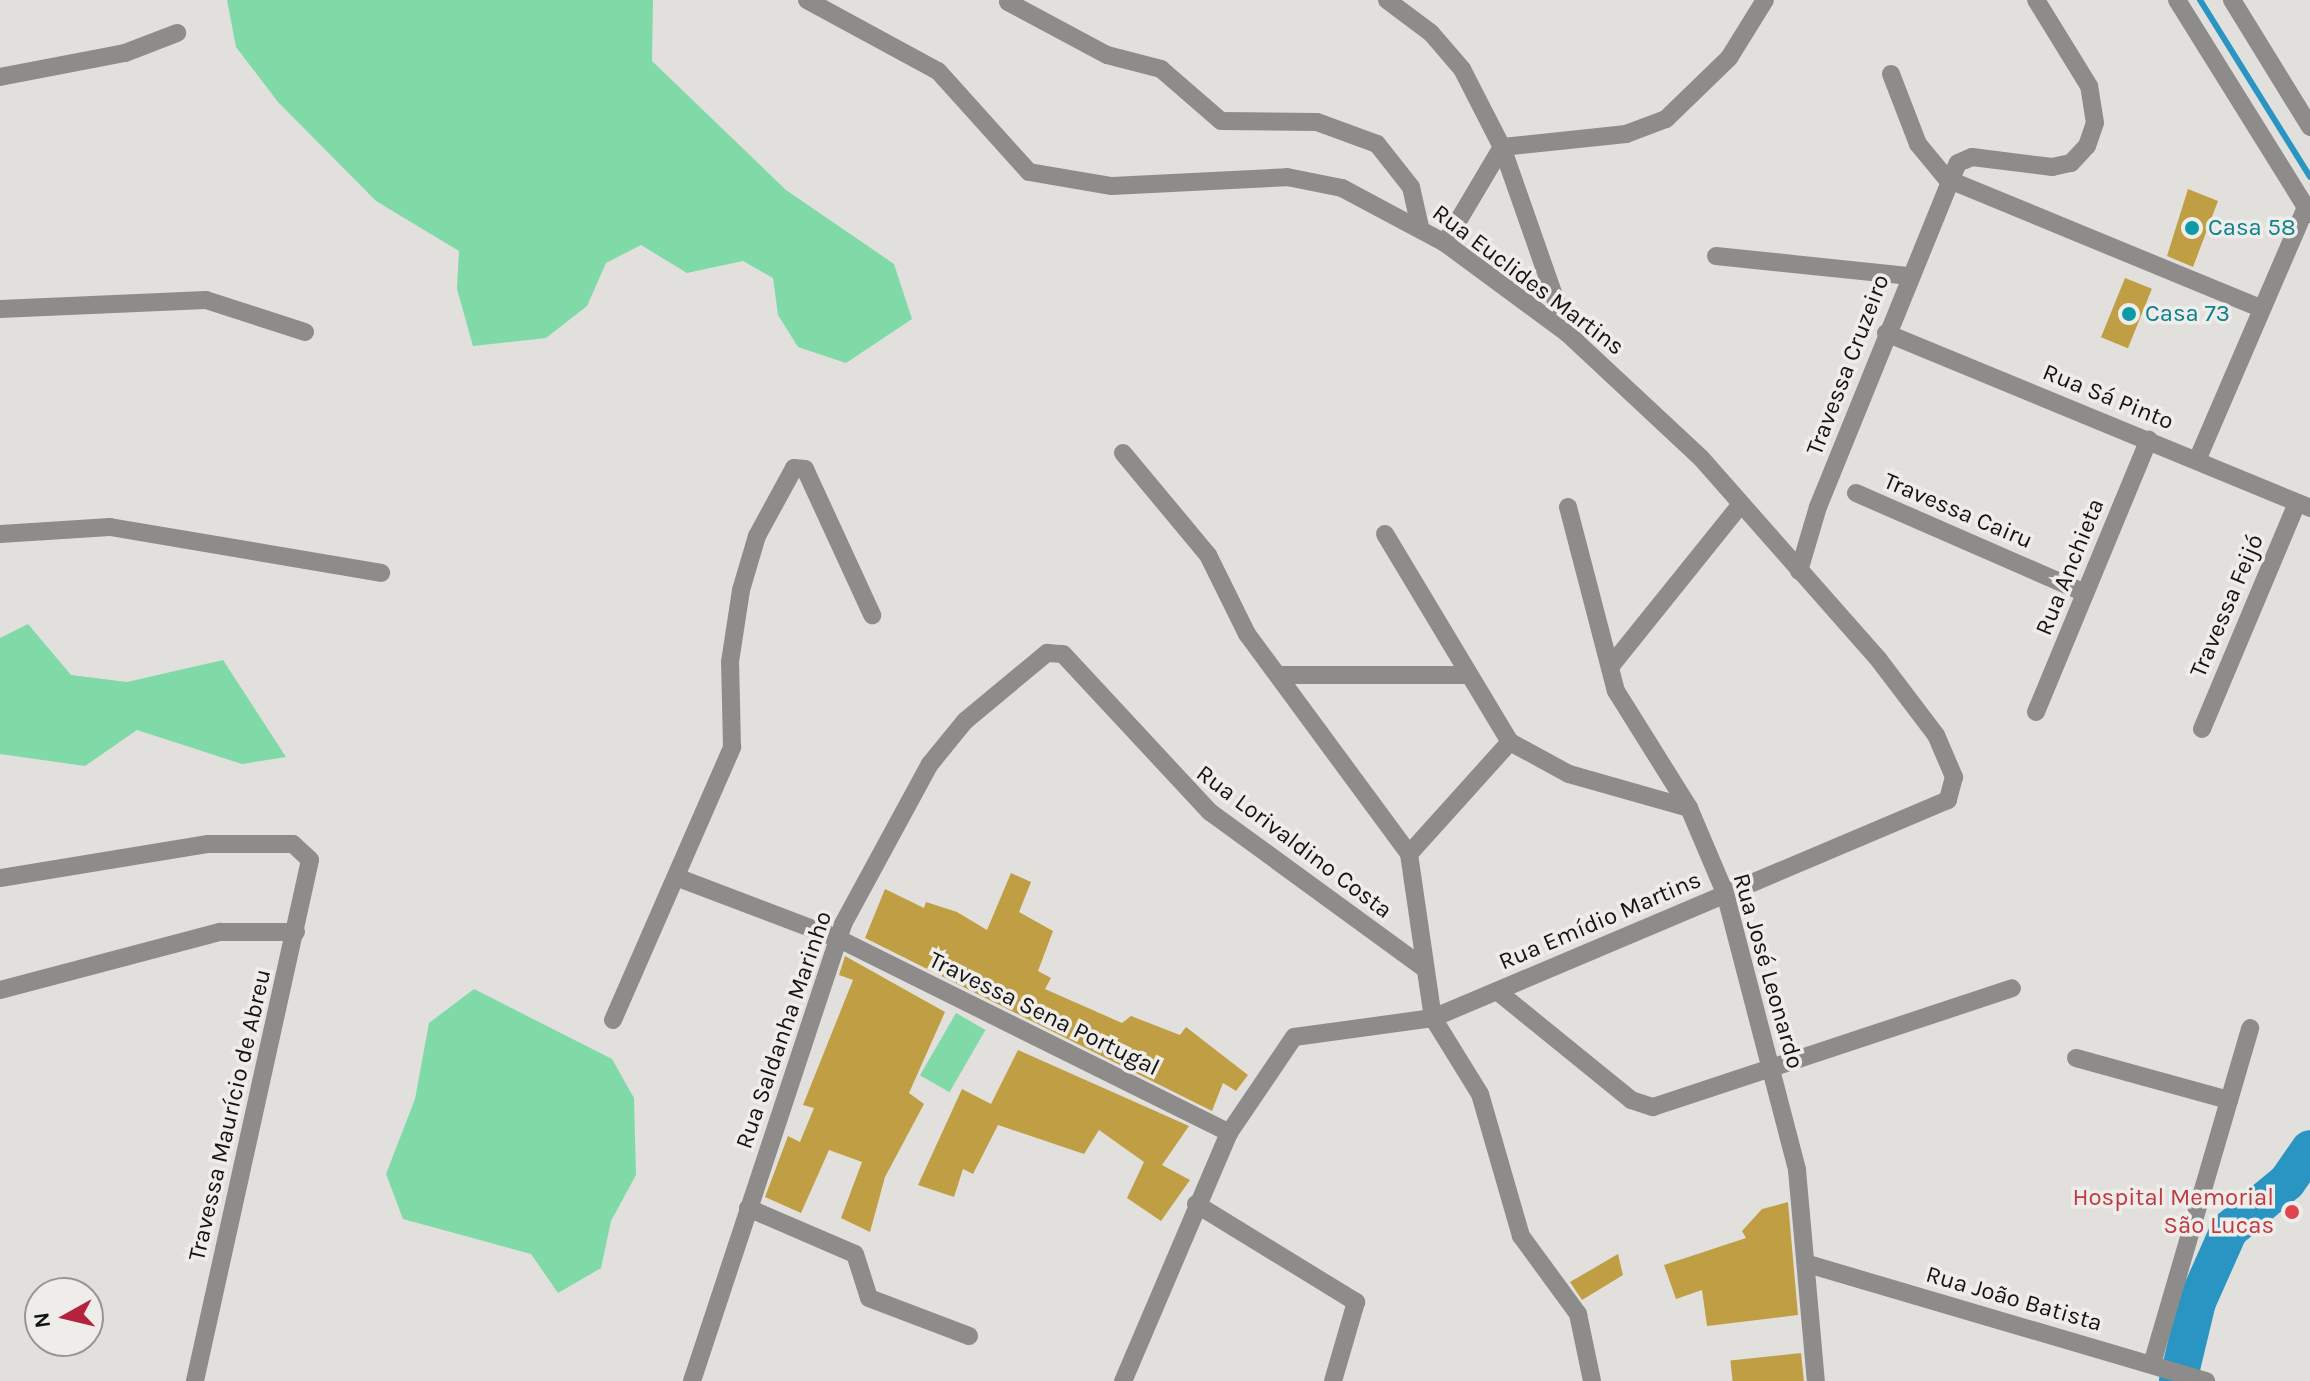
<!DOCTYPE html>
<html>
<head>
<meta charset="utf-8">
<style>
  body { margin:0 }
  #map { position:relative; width:2310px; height:1381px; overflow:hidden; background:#e2e0dc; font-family:Karla,sans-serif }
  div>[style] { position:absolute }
  .green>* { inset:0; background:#7fdaa7; transform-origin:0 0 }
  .stream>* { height:6px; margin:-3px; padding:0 3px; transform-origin:3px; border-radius:3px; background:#2a95c3 }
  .river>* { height:38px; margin:-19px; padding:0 19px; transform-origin:19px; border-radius:19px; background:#2a95c3 }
  .building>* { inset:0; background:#c09e44; transform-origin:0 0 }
  .minor>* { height:18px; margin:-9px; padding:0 9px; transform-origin:9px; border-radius:9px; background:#8e8c8b }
  .dots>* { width:22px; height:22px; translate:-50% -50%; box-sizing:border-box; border:4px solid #efede9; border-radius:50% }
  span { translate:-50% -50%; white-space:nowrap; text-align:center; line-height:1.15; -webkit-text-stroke:7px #efede9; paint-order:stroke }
  .culture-label { font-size:24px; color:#0d838f }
  .left { translate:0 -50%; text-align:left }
  .street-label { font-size:24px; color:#141412 }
  .health-label { font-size:24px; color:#be3a42 }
  .right { translate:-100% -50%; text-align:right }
  .north { position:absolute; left:24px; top:1277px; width:80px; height:80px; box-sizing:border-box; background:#efede9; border:2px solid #979693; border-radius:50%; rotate:262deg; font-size:22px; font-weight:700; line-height:32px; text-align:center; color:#141412 }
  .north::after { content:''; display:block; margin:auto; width:28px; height:36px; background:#b5223d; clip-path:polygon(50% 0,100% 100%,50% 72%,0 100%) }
</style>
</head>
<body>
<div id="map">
  <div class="green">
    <i style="clip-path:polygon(227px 0,653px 0,652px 61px,786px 190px,894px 264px,912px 319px,846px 363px,798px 347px,778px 315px,773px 278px,743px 261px,687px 273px,641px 245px,606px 263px,587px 306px,546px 338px,473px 346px,457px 289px,459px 251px,376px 201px,278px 102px,236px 47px)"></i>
    <i style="clip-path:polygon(28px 624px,71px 675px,127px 682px,223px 660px,286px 757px,242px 764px,137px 730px,85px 766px,0 754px,0 638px)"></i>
    <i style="clip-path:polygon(474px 989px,612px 1059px,634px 1098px,636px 1175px,611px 1221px,601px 1268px,558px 1293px,531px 1254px,403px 1219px,386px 1174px,415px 1099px,429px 1023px)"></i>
    <i style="left:956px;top:1013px;width:34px;height:72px;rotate:30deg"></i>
  </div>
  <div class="stream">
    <i style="left:2200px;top:0;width:208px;rotate:58.1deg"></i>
  </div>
  <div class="river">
    <i style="left:2178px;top:1381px;width:81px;rotate:-76.5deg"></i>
    <i style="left:2197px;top:1302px;width:79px;rotate:-66deg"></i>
    <i style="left:2229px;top:1230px;width:75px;rotate:-39.6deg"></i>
    <i style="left:2287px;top:1182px;width:40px;rotate:-55.1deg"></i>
  </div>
  <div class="building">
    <i style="clip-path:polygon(2188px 189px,2218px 201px,2193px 267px,2167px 256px)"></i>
    <i style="left:2125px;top:278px;width:29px;height:64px;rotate:22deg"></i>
    <i style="clip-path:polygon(1011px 873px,1031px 882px,1019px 912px,1053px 931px,1038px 971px,1051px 978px,1045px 989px,1122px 1023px,1131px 1016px,1180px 1035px,1186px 1027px,1248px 1075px,1236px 1091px,1223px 1083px,1212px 1111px,865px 938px,885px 889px,924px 908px,926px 902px,957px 912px,987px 930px)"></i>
    <i style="clip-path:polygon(845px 956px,945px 1012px,909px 1093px,924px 1104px,885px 1177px,870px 1232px,841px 1218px,862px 1162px,829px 1150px,801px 1213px,765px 1197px,788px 1136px,800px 1142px,814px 1108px,803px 1105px,853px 980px,839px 975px)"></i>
    <i style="clip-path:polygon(1018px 1050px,1189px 1126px,1162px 1165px,1190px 1180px,1161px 1221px,1127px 1198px,1144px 1162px,1099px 1130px,1084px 1154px,998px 1125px,973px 1174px,963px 1169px,954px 1197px,918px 1185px,962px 1089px,991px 1104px)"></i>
    <i style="clip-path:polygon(1788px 1202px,1798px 1315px,1707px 1326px,1702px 1290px,1676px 1299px,1664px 1265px,1746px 1238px,1742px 1231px,1762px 1209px)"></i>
    <i style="clip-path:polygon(1618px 1254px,1623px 1275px,1582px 1300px,1570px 1282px)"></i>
    <i style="left:1801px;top:1353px;width:28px;height:71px;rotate:84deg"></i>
  </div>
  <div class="minor">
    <i style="left:807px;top:0;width:149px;rotate:28.5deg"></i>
    <i style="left:938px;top:71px;width:136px;rotate:48deg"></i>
    <i style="left:1029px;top:172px;width:84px;rotate:9.6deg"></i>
    <i style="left:1112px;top:186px;width:175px;rotate:-2.9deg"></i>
    <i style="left:1287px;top:177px;width:56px;rotate:11.3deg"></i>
    <i style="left:1342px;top:188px;width:117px;rotate:28.1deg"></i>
    <i style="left:1445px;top:243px;width:152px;rotate:36.4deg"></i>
    <i style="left:1567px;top:333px;width:183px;rotate:43deg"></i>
    <i style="left:1701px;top:458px;width:269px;rotate:48.6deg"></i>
    <i style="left:1879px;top:660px;width:94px;rotate:52.8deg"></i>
    <i style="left:1936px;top:735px;width:46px;rotate:66.8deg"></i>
    <i style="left:1954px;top:777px;width:24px;rotate:105deg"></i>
    <i style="left:1948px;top:800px;width:559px;rotate:157.06deg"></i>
    <i style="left:1433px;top:1018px;width:140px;rotate:172.2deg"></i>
    <i style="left:1294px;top:1037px;width:116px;rotate:124.1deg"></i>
    <i style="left:1229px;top:1133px;width:270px;rotate:113.1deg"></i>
    <i style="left:1387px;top:0;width:55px;rotate:36.9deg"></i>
    <i style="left:1431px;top:33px;width:48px;rotate:49.3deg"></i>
    <i style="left:1462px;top:69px;width:88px;rotate:62.9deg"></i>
    <i style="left:1502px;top:147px;width:197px;rotate:70.7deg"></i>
    <i style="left:2177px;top:0;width:252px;rotate:58.1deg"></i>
    <i style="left:2232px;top:0;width:149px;rotate:58.4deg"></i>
    <i style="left:1008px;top:2px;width:112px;rotate:28.2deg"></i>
    <i style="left:1107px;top:55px;width:56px;rotate:14.5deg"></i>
    <i style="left:1161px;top:69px;width:79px;rotate:40.9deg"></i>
    <i style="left:1221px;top:121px;width:96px;rotate:0.6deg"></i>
    <i style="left:1317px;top:122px;width:64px;rotate:20.1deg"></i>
    <i style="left:1377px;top:144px;width:55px;rotate:51.7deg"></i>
    <i style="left:1411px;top:187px;width:41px;rotate:77.3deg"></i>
    <i style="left:1891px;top:74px;width:75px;rotate:68.9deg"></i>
    <i style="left:1918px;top:144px;width:45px;rotate:50.4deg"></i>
    <i style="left:1947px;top:179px;width:339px;rotate:22.4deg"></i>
    <i style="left:0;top:77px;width:127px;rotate:-10.9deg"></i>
    <i style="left:125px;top:53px;width:56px;rotate:-21deg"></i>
    <i style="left:1445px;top:243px;width:112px;rotate:-59.3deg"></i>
    <i style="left:1502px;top:147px;width:125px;rotate:-6deg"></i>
    <i style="left:1626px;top:134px;width:43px;rotate:-20.6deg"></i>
    <i style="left:1666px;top:119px;width:88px;rotate:-44.1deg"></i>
    <i style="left:1729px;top:58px;width:68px;rotate:-58.2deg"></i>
    <i style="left:1716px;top:256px;width:193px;rotate:5.9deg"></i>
    <i style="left:0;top:309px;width:206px;rotate:-2.5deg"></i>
    <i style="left:206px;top:300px;width:104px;rotate:17.9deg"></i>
    <i style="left:1886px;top:333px;width:459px;rotate:22.4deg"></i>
    <i style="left:1123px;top:453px;width:133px;rotate:50.2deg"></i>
    <i style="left:1208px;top:555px;width:88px;rotate:63.7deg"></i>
    <i style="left:1247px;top:634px;width:273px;rotate:53.6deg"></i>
    <i style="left:1409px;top:854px;width:166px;rotate:81.7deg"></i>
    <i style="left:1433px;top:1018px;width:89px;rotate:58.3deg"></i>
    <i style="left:1480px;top:1094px;width:148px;rotate:73.9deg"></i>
    <i style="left:1521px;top:1236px;width:97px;rotate:53.8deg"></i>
    <i style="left:1578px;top:1314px;width:68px;rotate:78.2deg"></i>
    <i style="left:2198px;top:458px;width:273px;rotate:-66.7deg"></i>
    <i style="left:1856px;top:493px;width:250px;rotate:23.6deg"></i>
    <i style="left:1568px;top:507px;width:190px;rotate:75.4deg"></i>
    <i style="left:1616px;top:691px;width:138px;rotate:58deg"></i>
    <i style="left:1689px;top:808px;width:92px;rotate:67deg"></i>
    <i style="left:1725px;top:893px;width:286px;rotate:75.4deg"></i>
    <i style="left:1797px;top:1170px;width:212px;rotate:84.9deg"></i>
    <i style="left:0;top:534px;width:110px;rotate:-3.6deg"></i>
    <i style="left:110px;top:527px;width:275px;rotate:9.6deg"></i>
    <i style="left:1385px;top:534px;width:243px;rotate:59deg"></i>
    <i style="left:1510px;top:742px;width:67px;rotate:28.5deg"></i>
    <i style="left:1569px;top:774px;width:125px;rotate:15.8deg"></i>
    <i style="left:1799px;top:571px;width:67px;rotate:-73.5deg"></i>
    <i style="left:1818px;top:507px;width:371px;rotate:-67.9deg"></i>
    <i style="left:1958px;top:163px;width:15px;rotate:-23deg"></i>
    <i style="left:1972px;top:157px;width:81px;rotate:7.1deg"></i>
    <i style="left:2052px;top:167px;width:19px;rotate:-12deg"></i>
    <i style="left:2071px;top:163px;width:23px;rotate:-47deg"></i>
    <i style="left:2087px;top:146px;width:24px;rotate:-71deg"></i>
    <i style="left:2095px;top:123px;width:37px;rotate:-99deg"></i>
    <i style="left:2089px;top:86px;width:101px;rotate:-121.6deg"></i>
    <i style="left:1610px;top:667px;width:209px;rotate:-51.2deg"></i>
    <i style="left:1280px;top:675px;width:189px"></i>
    <i style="left:2036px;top:712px;width:295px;rotate:-67.5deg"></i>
    <i style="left:2202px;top:729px;width:245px;rotate:-67.2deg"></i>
    <i style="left:1409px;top:854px;width:151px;rotate:-48deg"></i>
    <i style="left:676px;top:877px;width:172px;rotate:20.8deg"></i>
    <i style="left:837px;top:938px;width:438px;rotate:26.4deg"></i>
    <i style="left:0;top:878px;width:211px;rotate:-9.3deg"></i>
    <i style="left:208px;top:844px;width:85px"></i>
    <i style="left:293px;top:844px;width:23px;rotate:43deg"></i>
    <i style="left:310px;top:860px;width:534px;rotate:102.45deg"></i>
    <i style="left:0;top:990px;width:228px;rotate:-14.8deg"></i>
    <i style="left:220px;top:932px;width:76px"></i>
    <i style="left:1497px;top:991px;width:173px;rotate:39.1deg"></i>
    <i style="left:1631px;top:1100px;width:23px;rotate:18deg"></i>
    <i style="left:1653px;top:1107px;width:378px;rotate:-18.3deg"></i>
    <i style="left:613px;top:1020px;width:298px;rotate:-66.4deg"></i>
    <i style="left:732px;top:747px;width:85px;rotate:-91.3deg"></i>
    <i style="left:730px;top:662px;width:73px;rotate:-81.3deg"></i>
    <i style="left:741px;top:590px;width:56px;rotate:-73.5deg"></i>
    <i style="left:757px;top:536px;width:77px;rotate:-61.4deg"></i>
    <i style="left:794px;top:468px;width:11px;rotate:5deg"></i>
    <i style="left:805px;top:469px;width:161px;rotate:65.3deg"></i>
    <i style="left:2076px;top:1058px;width:159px;rotate:15.4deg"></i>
    <i style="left:1196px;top:1204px;width:188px;rotate:31.5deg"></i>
    <i style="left:1356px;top:1302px;width:82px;rotate:106.2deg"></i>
    <i style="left:748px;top:1208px;width:116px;rotate:23.3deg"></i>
    <i style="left:855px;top:1254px;width:46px;rotate:72.3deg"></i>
    <i style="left:869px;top:1298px;width:107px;rotate:20.8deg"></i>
    <i style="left:1808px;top:1264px;width:415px;rotate:16.4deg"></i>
    <i style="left:2152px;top:1364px;width:350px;rotate:-73.7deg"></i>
    <i style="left:692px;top:1381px;width:481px;rotate:-71.7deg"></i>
    <i style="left:843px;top:924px;width:182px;rotate:-61.5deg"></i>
    <i style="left:930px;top:764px;width:55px;rotate:-50.9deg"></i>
    <i style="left:965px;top:721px;width:107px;rotate:-39.7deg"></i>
    <i style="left:1047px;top:653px;width:16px;rotate:4deg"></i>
    <i style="left:1063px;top:654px;width:216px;rotate:47.1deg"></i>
    <i style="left:1210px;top:812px;width:265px;rotate:36.1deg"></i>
  </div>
  <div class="dots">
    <i style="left:2192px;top:228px;background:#0f9aa8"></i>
    <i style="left:2129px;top:314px;background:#0f9aa8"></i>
    <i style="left:2292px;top:1212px;background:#e0444e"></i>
  </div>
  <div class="culture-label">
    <span class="left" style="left:2208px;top:228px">Casa 58</span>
    <span class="left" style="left:2145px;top:314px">Casa 73</span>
  </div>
  <div class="street-label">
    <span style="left:1528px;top:280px;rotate:37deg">Rua Euclides Martins</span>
    <span style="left:1848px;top:365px;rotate:-69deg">Travessa Cruzeiro</span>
    <span style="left:2108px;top:397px;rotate:22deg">Rua Sá Pinto</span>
    <span style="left:1958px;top:511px;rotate:23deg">Travessa Cairu</span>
    <span style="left:2070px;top:567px;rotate:-68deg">Rua Anchieta</span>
    <span style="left:2227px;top:606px;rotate:-67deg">Travessa Feijó</span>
    <span style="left:1294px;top:842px;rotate:37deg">Rua Lorivaldino Costa</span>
    <span style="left:1600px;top:921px;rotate:-23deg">Rua Emídio Martins</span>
    <span style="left:1768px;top:971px;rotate:74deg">Rua José Leonardo</span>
    <span style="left:1044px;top:1014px;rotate:26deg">Travessa Sena Portugal</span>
    <span style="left:784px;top:1030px;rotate:-71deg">Rua Saldanha Marinho</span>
    <span style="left:230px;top:1115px;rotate:-77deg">Travessa Maurício de Abreu</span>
    <span style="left:2014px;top:1299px;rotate:16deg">Rua João Batista</span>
  </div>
  <div class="health-label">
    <span class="right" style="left:2274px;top:1212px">Hospital Memorial<br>São Lucas</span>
  </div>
  <div class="north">N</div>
</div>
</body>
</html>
